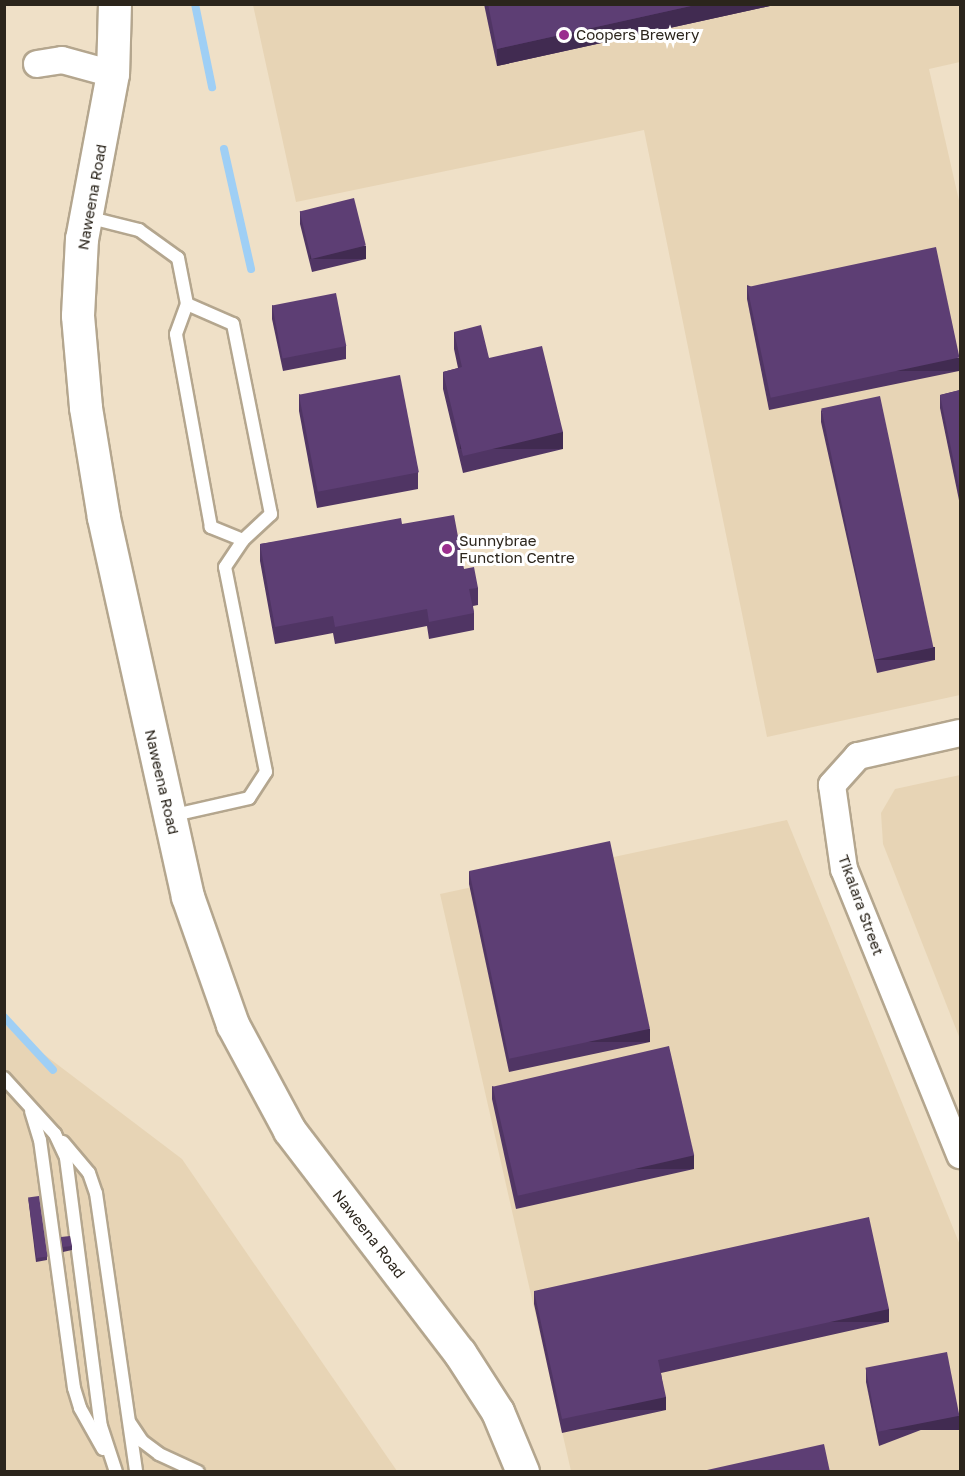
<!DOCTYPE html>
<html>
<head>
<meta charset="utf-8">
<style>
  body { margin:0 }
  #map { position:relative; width:965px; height:1476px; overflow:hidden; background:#efe0c7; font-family:"Golos Text",sans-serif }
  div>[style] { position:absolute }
  .built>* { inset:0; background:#e7d4b5 }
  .stream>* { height:8px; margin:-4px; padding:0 4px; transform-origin:4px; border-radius:4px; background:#9fcff5 }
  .roads { filter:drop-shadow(2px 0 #b4a68e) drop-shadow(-2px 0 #b4a68e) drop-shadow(0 2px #b4a68e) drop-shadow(0 -2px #b4a68e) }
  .service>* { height:12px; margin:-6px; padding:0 6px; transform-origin:6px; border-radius:6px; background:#fff }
  .minor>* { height:26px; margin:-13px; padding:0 13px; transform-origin:13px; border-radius:13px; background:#fff }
  .tertiary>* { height:32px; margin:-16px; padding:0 16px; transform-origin:16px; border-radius:16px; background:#fff }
  .wall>* { inset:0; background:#503564 }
  .shaded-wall>* { inset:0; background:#412b51; transform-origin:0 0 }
  .building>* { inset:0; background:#5d3e74; transform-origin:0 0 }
  .dots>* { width:16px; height:16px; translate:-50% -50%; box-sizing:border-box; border:3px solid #fff; border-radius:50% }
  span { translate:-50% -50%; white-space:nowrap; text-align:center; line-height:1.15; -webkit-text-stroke:6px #fff; paint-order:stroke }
  .poi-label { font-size:15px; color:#2b251c }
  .left { translate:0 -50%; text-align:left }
  .street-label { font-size:15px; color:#2b251c }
  .frame { position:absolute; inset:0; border:6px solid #2b251c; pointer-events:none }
</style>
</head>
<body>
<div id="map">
  <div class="built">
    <i style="clip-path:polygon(253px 5px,960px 5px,960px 62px,929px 69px,960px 205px,960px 695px,767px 737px,644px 130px,296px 202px)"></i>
    <i style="clip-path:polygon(960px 775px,960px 1039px,883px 844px,881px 813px,895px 789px)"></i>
    <i style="clip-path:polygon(787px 820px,960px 1245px,960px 1471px,571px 1471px,440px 894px)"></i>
    <i style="clip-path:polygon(4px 1024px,182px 1159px,397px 1471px,5px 1471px)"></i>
  </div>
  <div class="stream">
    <i style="left:195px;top:4px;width:85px;rotate:78.4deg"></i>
    <i style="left:224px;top:149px;width:123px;rotate:77.3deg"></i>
    <i style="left:4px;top:1017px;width:72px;rotate:47.2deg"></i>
  </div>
  <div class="roads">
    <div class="service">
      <i style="left:87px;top:217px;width:54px;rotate:14deg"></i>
      <i style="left:139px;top:230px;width:48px;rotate:35.7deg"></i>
      <i style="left:178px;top:258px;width:47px;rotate:78.9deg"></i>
      <i style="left:187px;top:304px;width:50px;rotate:23.5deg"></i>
      <i style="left:233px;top:324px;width:194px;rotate:78.7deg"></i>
      <i style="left:271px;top:514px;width:38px;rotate:137deg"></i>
      <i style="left:243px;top:540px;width:35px;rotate:-158deg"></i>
      <i style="left:211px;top:527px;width:196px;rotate:-100.3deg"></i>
      <i style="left:176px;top:334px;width:32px;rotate:-70deg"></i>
      <i style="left:170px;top:816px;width:81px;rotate:-12.8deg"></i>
      <i style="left:249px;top:798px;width:31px;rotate:-57deg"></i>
      <i style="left:266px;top:772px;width:209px;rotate:-101.3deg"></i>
      <i style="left:225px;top:567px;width:32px;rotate:-56deg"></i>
      <i style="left:4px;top:1078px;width:76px;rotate:47.7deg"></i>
      <i style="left:55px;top:1134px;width:26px;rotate:65deg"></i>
      <i style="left:66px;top:1158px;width:270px;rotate:82.6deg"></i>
      <i style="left:101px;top:1426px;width:48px;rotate:71.9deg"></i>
      <i style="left:31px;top:1111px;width:30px;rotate:73deg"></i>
      <i style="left:40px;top:1140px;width:250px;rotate:82.2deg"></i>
      <i style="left:74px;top:1388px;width:21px;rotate:73deg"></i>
      <i style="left:80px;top:1408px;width:47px;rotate:60.7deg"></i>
      <i style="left:63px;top:1142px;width:40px;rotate:50deg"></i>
      <i style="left:89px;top:1173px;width:21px;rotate:71deg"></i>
      <i style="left:96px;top:1193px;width:282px;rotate:81.8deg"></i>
      <i style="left:130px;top:1423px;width:22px;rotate:56deg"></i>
      <i style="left:142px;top:1441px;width:21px;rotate:37deg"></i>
      <i style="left:159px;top:1454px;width:43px;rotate:24.8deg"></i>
    </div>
    <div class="minor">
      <i style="left:37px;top:64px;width:25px;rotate:-9deg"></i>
      <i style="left:62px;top:60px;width:53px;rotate:15.4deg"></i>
      <i style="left:960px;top:733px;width:105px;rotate:167.3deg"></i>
      <i style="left:858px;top:756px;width:39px;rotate:132deg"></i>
      <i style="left:832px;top:785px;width:85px;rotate:81.9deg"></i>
      <i style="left:844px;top:869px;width:309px;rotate:67.9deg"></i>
    </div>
    <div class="tertiary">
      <i style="left:115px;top:4px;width:70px;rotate:91.6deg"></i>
      <i style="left:113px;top:74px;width:168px;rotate:100.6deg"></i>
      <i style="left:82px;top:239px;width:77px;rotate:93deg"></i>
      <i style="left:78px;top:316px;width:92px;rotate:85deg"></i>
      <i style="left:86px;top:408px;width:111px;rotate:80.7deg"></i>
      <i style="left:104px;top:518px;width:388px;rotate:77.5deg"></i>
      <i style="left:188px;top:897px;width:136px;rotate:70.6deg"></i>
      <i style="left:233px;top:1025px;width:120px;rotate:61.7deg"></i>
      <i style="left:290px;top:1131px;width:280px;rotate:52.6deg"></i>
      <i style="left:460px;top:1353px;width:70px;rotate:57.2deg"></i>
      <i style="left:498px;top:1412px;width:65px;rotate:67.4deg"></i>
    </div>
  </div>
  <div class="wall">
    <i style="clip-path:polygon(484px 4px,779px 4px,497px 66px)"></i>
    <i style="clip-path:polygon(300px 211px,366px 259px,312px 272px,300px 224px)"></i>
    <i style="clip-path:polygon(747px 285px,959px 371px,769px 410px,747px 299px)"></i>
    <i style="clip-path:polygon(272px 305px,346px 346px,346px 359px,283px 371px,272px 319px)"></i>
    <i style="clip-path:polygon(454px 332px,489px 358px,563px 449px,463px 473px,443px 389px,443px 372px,458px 368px,454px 349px)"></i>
    <i style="clip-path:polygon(960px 390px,960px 505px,940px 408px,940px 395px)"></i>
    <i style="clip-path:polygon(299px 394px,418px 472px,418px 489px,317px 508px,299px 411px)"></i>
    <i style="clip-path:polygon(821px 409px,935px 660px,877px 673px,821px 422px)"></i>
    <i style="clip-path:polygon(402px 524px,464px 569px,478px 588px,478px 605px,473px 606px,474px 613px,474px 630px,429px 639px,427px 626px,335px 644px,333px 633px,275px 644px,260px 561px,260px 544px)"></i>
    <i style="clip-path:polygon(469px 871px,650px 1042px,509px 1072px,469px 884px)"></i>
    <i style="clip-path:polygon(492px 1086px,694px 1169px,516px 1209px,492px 1099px)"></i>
    <i style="clip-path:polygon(28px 1197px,47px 1256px,47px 1260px,36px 1262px)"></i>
    <i style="clip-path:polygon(61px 1237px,72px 1246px,72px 1250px,63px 1252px)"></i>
    <i style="clip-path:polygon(534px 1291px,889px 1322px,661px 1373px,666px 1410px,562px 1433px,534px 1304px)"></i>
    <i style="clip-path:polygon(866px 1368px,960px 1415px,879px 1446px,866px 1382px)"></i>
  </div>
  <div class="shaded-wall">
    <i style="clip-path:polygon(700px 4px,779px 4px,497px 66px,497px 49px)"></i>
    <i style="left:366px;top:246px;width:13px;height:56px;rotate:90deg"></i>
    <i style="left:959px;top:358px;width:13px;height:194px;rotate:90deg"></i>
    <i style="left:563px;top:432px;width:17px;height:103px;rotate:90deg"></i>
    <i style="left:935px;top:647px;width:13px;height:59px;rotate:90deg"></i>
    <i style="left:650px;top:1029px;width:13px;height:144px;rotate:90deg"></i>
    <i style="left:694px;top:1155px;width:14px;height:182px;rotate:90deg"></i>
    <i style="left:889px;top:1309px;width:13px;height:237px;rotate:90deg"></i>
    <i style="left:666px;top:1397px;width:13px;height:106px;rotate:90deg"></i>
    <i style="left:960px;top:1416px;width:14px;height:83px;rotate:90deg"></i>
  </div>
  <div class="building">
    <i style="clip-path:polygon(488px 4px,700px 4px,497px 49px)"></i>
    <i style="left:354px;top:198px;width:49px;height:56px;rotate:76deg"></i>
    <i style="left:936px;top:247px;width:113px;height:193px;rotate:78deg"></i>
    <i style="left:336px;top:293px;width:54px;height:65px;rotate:79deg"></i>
    <i style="clip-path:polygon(481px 325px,489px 358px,542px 346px,563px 432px,463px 456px,443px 372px,462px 367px,454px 332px)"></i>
    <i style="left:400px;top:375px;width:99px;height:103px;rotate:79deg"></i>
    <i style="clip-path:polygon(960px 390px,960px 492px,940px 395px)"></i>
    <i style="left:880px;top:396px;width:257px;height:60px;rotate:78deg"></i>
    <i style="clip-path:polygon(454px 515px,464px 569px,474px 567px,478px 588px,469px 589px,474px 613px,429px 622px,427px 609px,335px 627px,333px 616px,275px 627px,260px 544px,401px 518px,402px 524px)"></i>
    <i style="left:610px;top:841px;width:192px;height:144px;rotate:78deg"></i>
    <i style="left:669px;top:1046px;width:112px;height:181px;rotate:77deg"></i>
    <i style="left:39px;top:1196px;width:61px;height:11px;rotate:82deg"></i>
    <i style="clip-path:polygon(869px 1217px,889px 1309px,658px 1360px,666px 1397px,562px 1419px,534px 1291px)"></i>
    <i style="clip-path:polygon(70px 1236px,72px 1246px,63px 1247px,61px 1237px)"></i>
    <i style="left:947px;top:1352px;width:65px;height:83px;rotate:79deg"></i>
    <i style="clip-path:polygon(824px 1444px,830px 1472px,698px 1472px)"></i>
  </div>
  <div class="dots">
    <i style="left:564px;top:35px;background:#9a2e8e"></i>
    <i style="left:447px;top:549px;background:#9a2e8e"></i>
  </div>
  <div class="poi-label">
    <span class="left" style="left:576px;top:35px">Coopers Brewery</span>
    <span class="left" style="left:459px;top:549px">Sunnybrae<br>Function Centre</span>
  </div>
  <div class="street-label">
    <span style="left:92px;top:197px;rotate:-80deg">Naweena Road</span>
    <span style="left:162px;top:782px;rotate:77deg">Naweena Road</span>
    <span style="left:861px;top:905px;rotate:70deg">Tikalara Street</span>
    <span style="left:369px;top:1234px;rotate:52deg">Naweena Road</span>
  </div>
  <div class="frame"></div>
</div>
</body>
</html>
